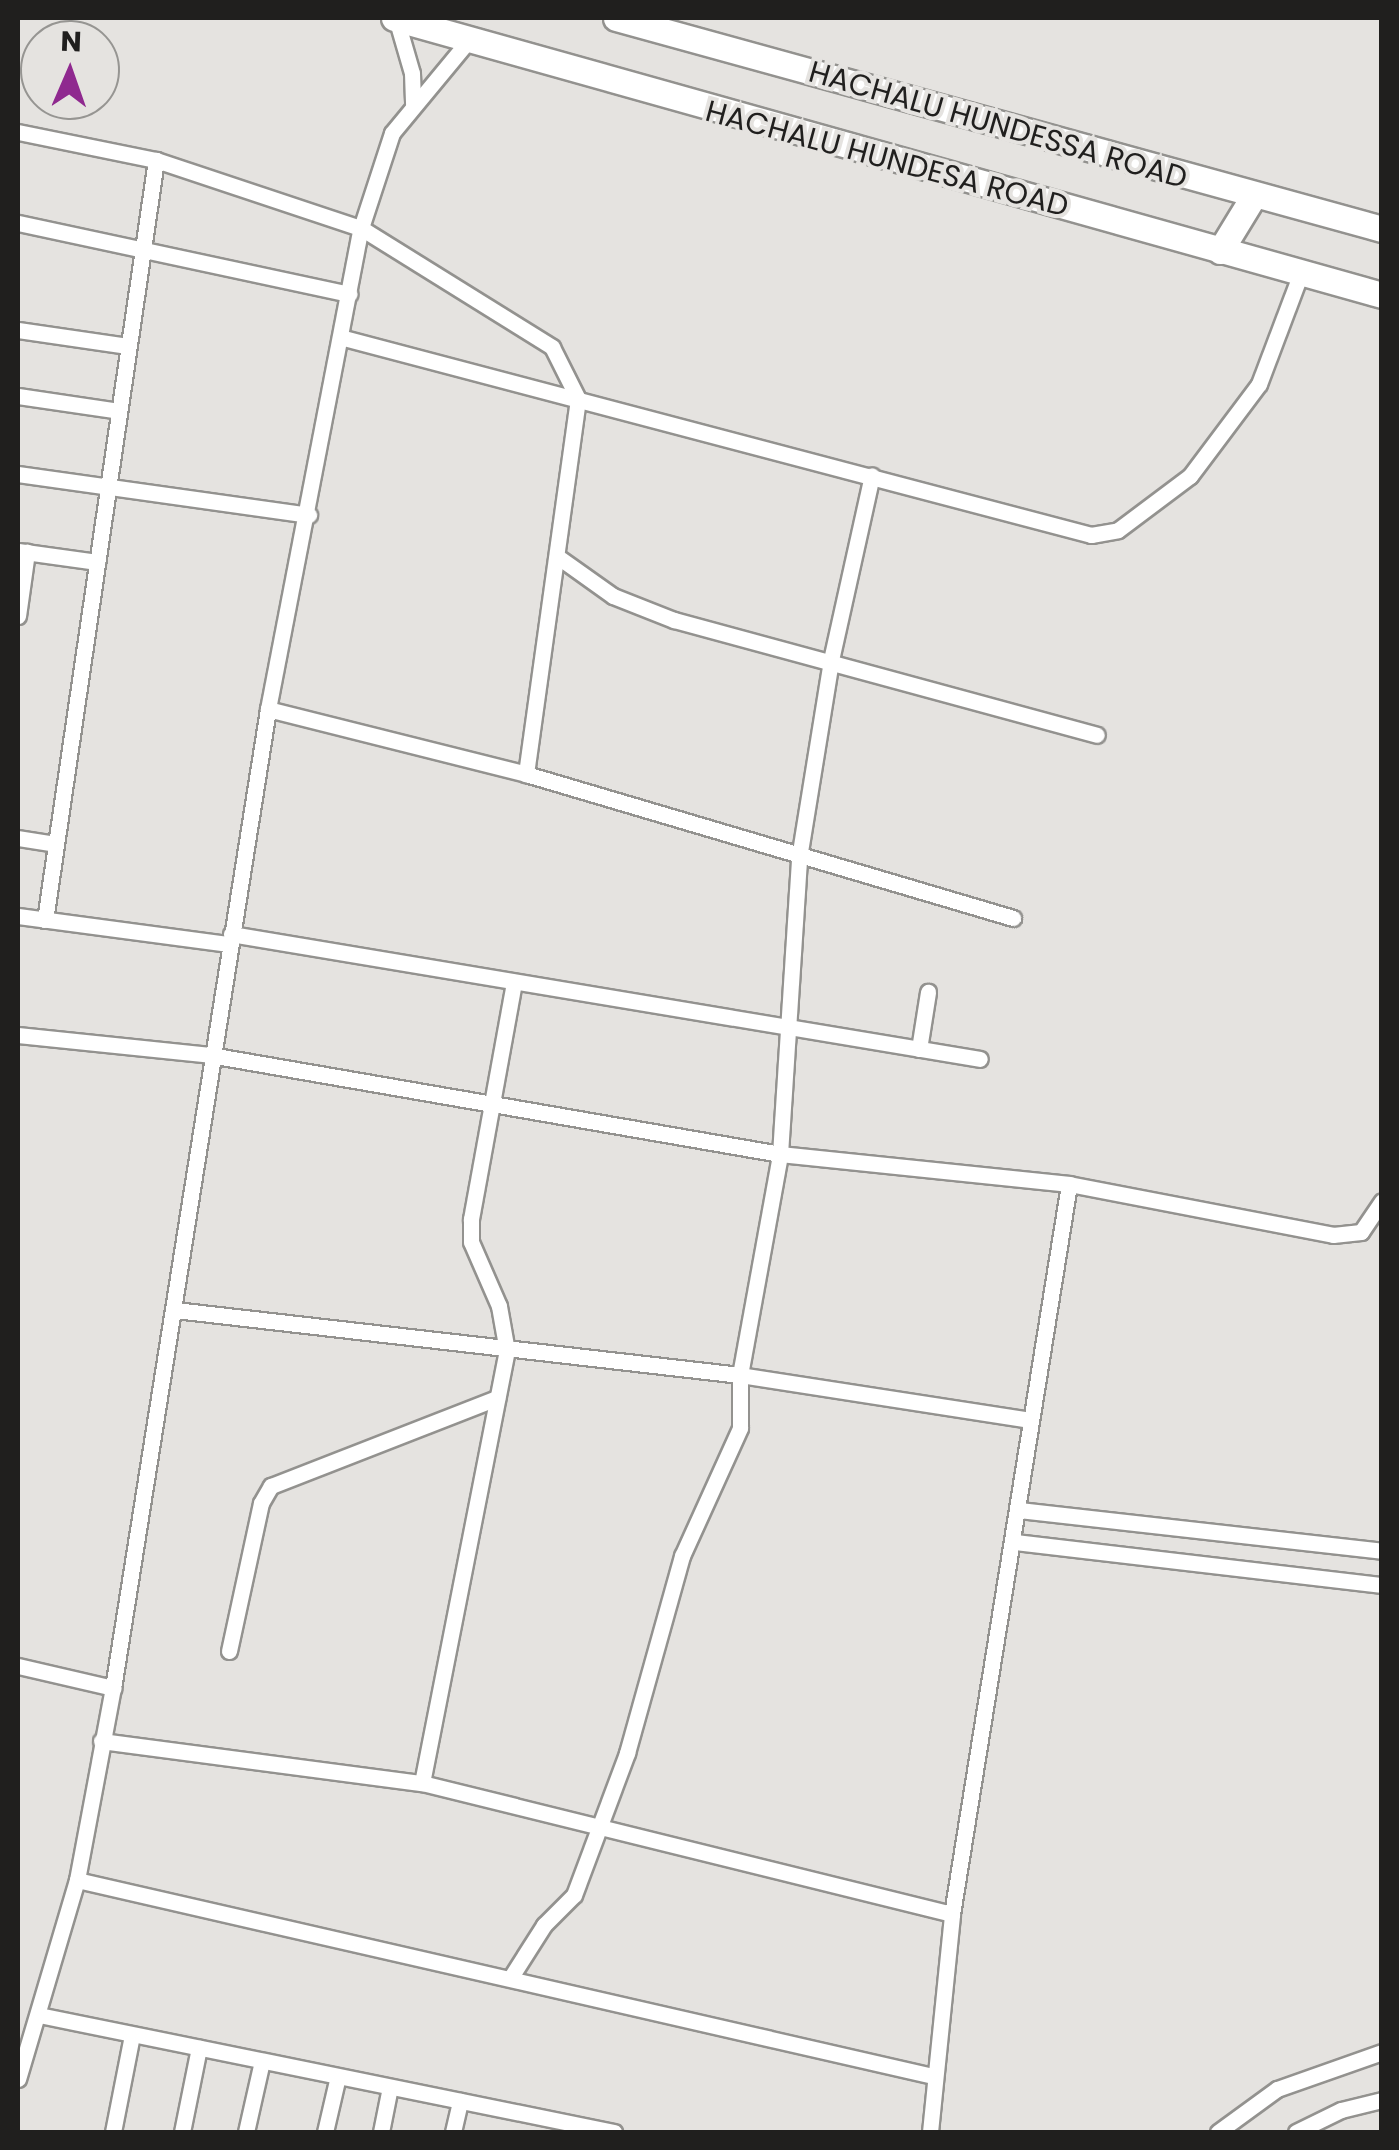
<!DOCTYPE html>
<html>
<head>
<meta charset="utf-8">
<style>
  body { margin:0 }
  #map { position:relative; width:1399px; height:2150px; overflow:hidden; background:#e5e3e0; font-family:Poppins,sans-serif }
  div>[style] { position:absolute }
  .roads { filter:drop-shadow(2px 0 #93928f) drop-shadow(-2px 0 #93928f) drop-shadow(0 2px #93928f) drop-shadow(0 -2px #93928f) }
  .street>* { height:15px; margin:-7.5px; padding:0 7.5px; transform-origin:7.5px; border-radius:7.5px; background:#fff }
  .primary>* { height:25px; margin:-12.5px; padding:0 12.5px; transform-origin:12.5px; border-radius:12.5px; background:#fff }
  span { translate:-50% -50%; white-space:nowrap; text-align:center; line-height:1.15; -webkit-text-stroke:8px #e5e3e0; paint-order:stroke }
  .street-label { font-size:30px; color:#201f1e }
  .frame { position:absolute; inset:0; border:20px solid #201f1e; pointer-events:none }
  .north { position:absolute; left:20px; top:20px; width:100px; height:100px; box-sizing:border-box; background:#e5e3e0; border:2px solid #969592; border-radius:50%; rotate:2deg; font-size:28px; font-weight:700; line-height:40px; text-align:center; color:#201f1e }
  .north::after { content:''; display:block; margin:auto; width:35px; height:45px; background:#8f298f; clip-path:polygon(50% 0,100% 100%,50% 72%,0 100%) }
</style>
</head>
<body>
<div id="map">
  <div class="roads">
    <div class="street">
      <i style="left:396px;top:18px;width:57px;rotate:73.8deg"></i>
      <i style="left:412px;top:73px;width:33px;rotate:88deg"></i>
      <i style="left:18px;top:132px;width:141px;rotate:11.5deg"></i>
      <i style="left:156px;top:160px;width:216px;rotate:18.4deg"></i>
      <i style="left:361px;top:228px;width:225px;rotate:31.9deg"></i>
      <i style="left:552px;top:347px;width:58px;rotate:63.4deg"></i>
      <i style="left:578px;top:399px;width:379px;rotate:97.9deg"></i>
      <i style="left:18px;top:223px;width:339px;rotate:12.1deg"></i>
      <i style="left:18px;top:330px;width:111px;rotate:8.3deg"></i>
      <i style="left:340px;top:337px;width:777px;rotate:14.77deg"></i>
      <i style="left:1091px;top:535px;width:27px;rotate:-10deg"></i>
      <i style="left:1118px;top:530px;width:90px;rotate:-36.9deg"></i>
      <i style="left:1190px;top:476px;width:115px;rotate:-53.1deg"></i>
      <i style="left:1259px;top:384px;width:119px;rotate:-69.3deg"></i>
      <i style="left:18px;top:396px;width:102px;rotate:8.4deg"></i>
      <i style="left:18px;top:474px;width:294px;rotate:8deg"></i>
      <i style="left:18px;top:551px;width:80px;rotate:7.9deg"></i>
      <i style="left:561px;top:559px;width:64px;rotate:35.4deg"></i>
      <i style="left:613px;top:596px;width:66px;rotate:21.5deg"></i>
      <i style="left:674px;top:620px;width:438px;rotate:15.2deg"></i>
      <i style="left:18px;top:616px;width:65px;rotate:-82deg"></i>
      <i style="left:268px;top:709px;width:266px;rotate:14.1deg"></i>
      <i style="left:526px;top:774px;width:508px;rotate:16.47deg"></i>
      <i style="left:18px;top:838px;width:38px;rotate:9deg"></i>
      <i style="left:18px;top:916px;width:213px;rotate:7.6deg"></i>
      <i style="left:45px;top:920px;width:768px;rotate:-81.69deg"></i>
      <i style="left:231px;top:934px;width:759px;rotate:9.47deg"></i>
      <i style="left:18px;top:1035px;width:193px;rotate:5.9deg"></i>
      <i style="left:210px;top:1055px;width:579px;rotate:9.85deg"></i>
      <i style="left:780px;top:1154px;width:291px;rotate:5.9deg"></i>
      <i style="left:1069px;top:1184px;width:269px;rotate:10.9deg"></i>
      <i style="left:1333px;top:1235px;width:28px;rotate:-6deg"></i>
      <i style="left:1361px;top:1232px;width:37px;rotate:-56deg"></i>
      <i style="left:919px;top:1049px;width:58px;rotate:-81deg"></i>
      <i style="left:175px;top:1310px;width:569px;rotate:6.56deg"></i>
      <i style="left:740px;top:1375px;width:293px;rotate:8.8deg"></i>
      <i style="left:1019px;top:1510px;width:365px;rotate:6.4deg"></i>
      <i style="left:1015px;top:1542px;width:370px;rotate:6.7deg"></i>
      <i style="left:229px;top:1651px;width:151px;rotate:-77.8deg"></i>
      <i style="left:261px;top:1503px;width:20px;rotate:-60deg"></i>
      <i style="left:271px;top:1486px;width:243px;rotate:-21.3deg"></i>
      <i style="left:18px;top:1666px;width:98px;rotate:13deg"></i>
      <i style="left:101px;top:1741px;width:324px;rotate:7.5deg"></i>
      <i style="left:422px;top:1783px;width:546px;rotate:13.88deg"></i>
      <i style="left:422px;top:1783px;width:440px;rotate:-78.9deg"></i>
      <i style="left:507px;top:1351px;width:46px;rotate:-100.1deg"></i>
      <i style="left:499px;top:1306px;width:70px;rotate:-113.6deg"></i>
      <i style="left:471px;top:1242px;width:23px;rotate:-90deg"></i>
      <i style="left:471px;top:1219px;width:241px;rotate:-79.7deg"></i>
      <i style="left:77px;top:1880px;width:878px;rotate:12.9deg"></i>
      <i style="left:511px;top:1977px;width:62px;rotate:-57.6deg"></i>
      <i style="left:544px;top:1925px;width:42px;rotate:-45deg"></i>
      <i style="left:574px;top:1895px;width:152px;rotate:-69.5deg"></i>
      <i style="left:627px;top:1753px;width:205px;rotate:-74.4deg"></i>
      <i style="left:682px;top:1556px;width:141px;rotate:-65.6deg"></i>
      <i style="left:740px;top:1428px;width:53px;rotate:-90deg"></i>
      <i style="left:740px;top:1375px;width:225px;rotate:-79.7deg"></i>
      <i style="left:780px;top:1154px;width:297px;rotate:-86.3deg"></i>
      <i style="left:799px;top:858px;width:201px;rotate:-80.8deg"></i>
      <i style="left:831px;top:660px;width:189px;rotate:-77.5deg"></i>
      <i style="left:39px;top:2015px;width:587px;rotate:11.5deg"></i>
      <i style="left:18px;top:2079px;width:208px;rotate:-73.5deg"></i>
      <i style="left:77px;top:1880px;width:195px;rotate:-79.4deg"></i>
      <i style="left:113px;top:1688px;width:991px;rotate:-81deg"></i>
      <i style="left:268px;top:709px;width:490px;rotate:-79.1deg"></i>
      <i style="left:361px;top:228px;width:100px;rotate:-71.9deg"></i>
      <i style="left:392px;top:133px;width:121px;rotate:-50.4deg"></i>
      <i style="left:113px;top:2132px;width:99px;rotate:-78.9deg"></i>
      <i style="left:182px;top:2132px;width:86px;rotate:-78.6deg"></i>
      <i style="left:246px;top:2132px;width:73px;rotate:-77.3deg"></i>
      <i style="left:325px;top:2132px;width:57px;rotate:-76.9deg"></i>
      <i style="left:381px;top:2132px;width:46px;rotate:-78.7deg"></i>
      <i style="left:453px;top:2132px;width:32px;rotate:-77deg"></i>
      <i style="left:930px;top:2132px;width:219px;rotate:-84.2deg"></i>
      <i style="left:952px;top:1914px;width:739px;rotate:-80.89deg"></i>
      <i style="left:1218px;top:2132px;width:73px;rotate:-36.1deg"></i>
      <i style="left:1277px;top:2089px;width:111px;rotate:-19.4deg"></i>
      <i style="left:1296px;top:2132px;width:50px;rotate:-26.1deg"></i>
      <i style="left:1341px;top:2110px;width:42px;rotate:-13.7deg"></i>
    </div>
    <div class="primary">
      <i style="left:394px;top:18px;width:1026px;rotate:15.66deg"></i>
      <i style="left:616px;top:18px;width:795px;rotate:15.4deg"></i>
      <i style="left:1220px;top:251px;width:63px;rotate:-58.6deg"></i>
    </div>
  </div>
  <div class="street-label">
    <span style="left:998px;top:125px;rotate:16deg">HACHALU HUNDESSA ROAD</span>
    <span style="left:887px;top:159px;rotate:15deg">HACHALU HUNDESA ROAD</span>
  </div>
  <div class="frame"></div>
  <div class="north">N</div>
</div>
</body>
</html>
